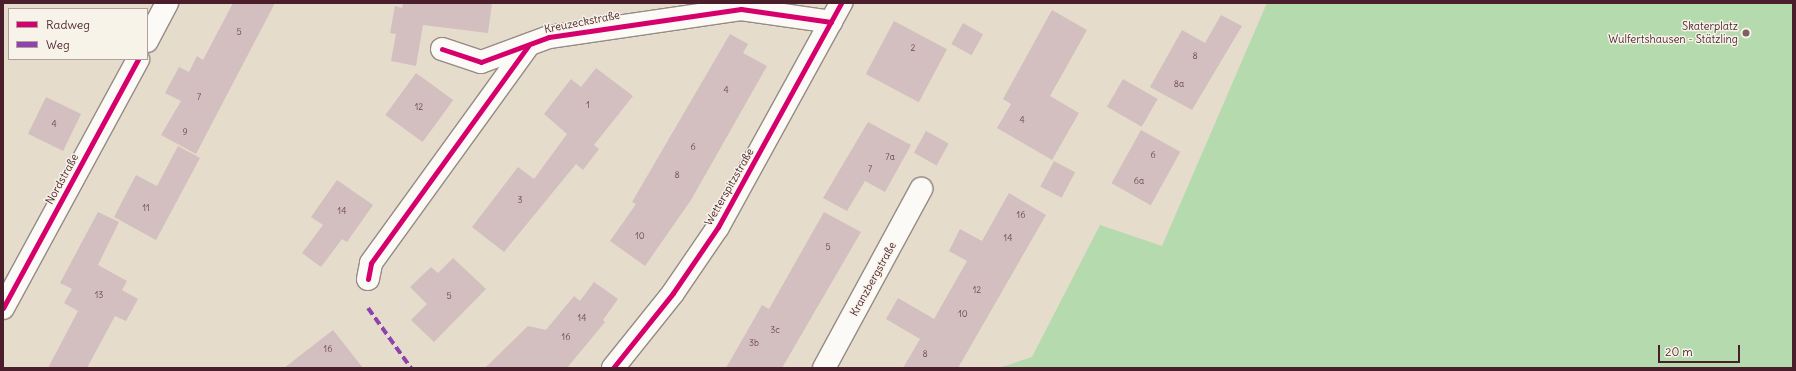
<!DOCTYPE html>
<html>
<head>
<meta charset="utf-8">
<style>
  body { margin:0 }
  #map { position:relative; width:1796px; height:371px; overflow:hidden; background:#e5dccb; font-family:Delius,sans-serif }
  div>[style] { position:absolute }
  .green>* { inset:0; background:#b4daad }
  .building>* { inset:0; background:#d3bfbf; transform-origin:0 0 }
  .roads { filter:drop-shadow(1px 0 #968b84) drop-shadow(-1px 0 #968b84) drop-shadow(0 1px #968b84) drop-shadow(0 -1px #968b84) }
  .minor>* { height:22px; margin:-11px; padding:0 11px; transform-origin:11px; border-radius:11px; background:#fbfaf7 }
  .quiet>* { height:4px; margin-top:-2px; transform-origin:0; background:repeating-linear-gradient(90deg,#8e44ad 0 8px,transparent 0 12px) }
  .cycleway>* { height:5px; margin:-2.5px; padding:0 2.5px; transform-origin:2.5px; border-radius:2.5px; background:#d6006c }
  .dots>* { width:11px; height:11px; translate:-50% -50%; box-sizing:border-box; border:2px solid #f7f3e8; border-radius:50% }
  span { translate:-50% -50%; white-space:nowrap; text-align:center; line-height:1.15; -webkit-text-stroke:3px #f7f3e8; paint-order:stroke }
  .number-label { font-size:9px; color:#6c4750 }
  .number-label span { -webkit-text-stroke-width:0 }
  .street-label { font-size:11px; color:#4a1f2b }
  .poi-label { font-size:11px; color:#4a1f2b }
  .right { translate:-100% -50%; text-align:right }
  .frame { position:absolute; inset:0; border:4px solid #4a1f2b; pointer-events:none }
  .legend { position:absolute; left:8px; top:8px; width:140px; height:52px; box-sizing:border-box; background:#f7f3e8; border:1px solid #b29e9c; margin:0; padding:5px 7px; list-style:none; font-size:12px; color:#4a1f2b }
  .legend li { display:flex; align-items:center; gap:8px; height:20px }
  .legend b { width:20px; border:1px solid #b29e9c }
  .scale { position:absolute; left:1658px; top:345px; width:82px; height:18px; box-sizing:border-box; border:2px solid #4a1f2b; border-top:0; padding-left:5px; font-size:12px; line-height:14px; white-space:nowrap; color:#4a1f2b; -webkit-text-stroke:3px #f7f3e8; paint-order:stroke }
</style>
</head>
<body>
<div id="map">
  <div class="green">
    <i style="clip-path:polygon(1267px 3px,1793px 3px,1793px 368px,999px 368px,1032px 357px,1100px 225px,1162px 246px)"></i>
  </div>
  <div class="building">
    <i style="clip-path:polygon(233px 3px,275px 3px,196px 154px,161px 135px,181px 101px,165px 93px,179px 67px,189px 72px,197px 56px,203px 60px)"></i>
    <i style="clip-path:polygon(403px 3px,492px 3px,488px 33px,423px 25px,416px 66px,391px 61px,396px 34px,390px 33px,395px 6px,402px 8px)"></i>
    <i style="clip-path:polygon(1052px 10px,1087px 30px,1050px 96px,1079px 113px,1052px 160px,997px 128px,1011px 104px,1003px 99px)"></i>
    <i style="clip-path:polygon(1221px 15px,1242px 26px,1192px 110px,1150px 87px,1182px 30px,1205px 43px)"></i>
    <i style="left:894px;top:21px;width:60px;height:60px;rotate:28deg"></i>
    <i style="left:963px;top:23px;width:23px;height:24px;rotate:29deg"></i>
    <i style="clip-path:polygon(730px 34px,748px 44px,743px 53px,767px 66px,691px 200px,645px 266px,610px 241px,636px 204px,632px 202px)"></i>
    <i style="clip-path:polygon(596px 68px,633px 96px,594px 145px,599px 149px,583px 170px,576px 164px,504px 252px,472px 227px,518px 167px,534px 179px,567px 134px,544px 114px,571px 79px,581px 87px)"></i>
    <i style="left:416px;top:73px;width:46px;height:52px;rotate:36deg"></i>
    <i style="left:1123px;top:79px;width:40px;height:32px;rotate:30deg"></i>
    <i style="left:46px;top:97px;width:39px;height:41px;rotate:26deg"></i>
    <i style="clip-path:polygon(868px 122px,911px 145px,885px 192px,865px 181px,847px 211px,823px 198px)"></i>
    <i style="left:1141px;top:130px;width:45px;height:61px;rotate:29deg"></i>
    <i style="left:926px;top:131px;width:26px;height:25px;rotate:29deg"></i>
    <i style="clip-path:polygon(178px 146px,200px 158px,156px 240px,114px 217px,136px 175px,157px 186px)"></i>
    <i style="left:1054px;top:161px;width:24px;height:29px;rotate:28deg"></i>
    <i style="clip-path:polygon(337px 180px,373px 205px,347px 242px,342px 239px,321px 267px,302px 253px,323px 225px,311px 217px)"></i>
    <i style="clip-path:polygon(1009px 193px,1046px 215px,958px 368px,903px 368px,920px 339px,886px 319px,898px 298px,934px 319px,967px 261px,949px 251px,960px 229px,982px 241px)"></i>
    <i style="clip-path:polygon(98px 212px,119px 222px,98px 265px,127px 281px,122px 290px,138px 299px,126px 321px,115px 316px,87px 368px,48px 368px,78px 311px,64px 303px,72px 289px,60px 283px)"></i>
    <i style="clip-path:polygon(824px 212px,861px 232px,782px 368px,726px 368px,762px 305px,769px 309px)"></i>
    <i style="clip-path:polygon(453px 258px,486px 289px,434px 342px,411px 320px,427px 304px,410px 287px,431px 267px,438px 273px)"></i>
    <i style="clip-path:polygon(594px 282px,618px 299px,603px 320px,605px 322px,567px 368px,485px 368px,528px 326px,546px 330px,574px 296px,580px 301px)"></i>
    <i style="clip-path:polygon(333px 330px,363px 368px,284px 368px)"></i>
  </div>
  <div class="roads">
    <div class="minor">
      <i style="left:147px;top:41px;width:43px;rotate:-62.2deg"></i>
      <i style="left:442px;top:49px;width:41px;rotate:18.4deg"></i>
      <i style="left:481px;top:62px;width:72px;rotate:-20.2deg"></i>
      <i style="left:549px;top:37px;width:194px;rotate:-8.3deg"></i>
      <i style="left:741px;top:9px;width:91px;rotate:8.2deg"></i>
      <i style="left:368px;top:279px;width:16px;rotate:-79deg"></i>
      <i style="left:371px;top:263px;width:268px;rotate:-54.1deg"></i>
      <i style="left:3px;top:308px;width:283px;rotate:-61.5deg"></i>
      <i style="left:613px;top:368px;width:96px;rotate:-51.3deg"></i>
      <i style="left:673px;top:293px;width:80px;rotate:-55.7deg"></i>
      <i style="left:718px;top:227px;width:256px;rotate:-61.2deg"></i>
      <i style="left:824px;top:368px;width:204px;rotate:-61.5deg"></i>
    </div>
  </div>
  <div class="quiet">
    <i style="left:368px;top:308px;width:74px;rotate:54.4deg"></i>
  </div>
  <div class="cycleway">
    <i style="left:442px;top:49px;width:41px;rotate:18.4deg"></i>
    <i style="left:481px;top:62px;width:72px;rotate:-20.2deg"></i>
    <i style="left:549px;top:37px;width:194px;rotate:-8.3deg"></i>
    <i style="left:741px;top:9px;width:91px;rotate:8.2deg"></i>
    <i style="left:368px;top:279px;width:16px;rotate:-79deg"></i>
    <i style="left:371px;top:263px;width:268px;rotate:-54.1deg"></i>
    <i style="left:3px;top:308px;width:283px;rotate:-61.5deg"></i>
    <i style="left:613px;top:368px;width:96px;rotate:-51.3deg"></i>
    <i style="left:673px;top:293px;width:80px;rotate:-55.7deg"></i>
    <i style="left:718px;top:227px;width:256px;rotate:-61.2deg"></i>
  </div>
  <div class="dots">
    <i style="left:1746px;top:33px;background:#806163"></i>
  </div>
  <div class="number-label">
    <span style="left:239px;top:32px">5</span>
    <span style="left:913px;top:48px">2</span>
    <span style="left:1195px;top:56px">8</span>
    <span style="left:1179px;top:84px">8a</span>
    <span style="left:726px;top:90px">4</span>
    <span style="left:199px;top:97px">7</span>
    <span style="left:588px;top:105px">1</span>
    <span style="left:419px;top:107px">12</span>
    <span style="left:1022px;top:120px">4</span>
    <span style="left:54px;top:124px">4</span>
    <span style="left:185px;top:132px">9</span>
    <span style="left:693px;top:147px">6</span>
    <span style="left:1153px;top:155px">6</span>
    <span style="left:890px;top:157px">7a</span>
    <span style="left:870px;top:169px">7</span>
    <span style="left:677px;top:175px">8</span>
    <span style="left:1139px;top:181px">6a</span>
    <span style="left:520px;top:200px">3</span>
    <span style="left:146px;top:208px">11</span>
    <span style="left:342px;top:211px">14</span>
    <span style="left:1021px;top:215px">16</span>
    <span style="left:640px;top:236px">10</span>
    <span style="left:1008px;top:238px">14</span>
    <span style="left:828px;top:247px">5</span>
    <span style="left:977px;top:290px">12</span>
    <span style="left:99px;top:295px">13</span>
    <span style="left:449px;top:296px">5</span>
    <span style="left:963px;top:314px">10</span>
    <span style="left:582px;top:318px">14</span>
    <span style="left:775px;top:330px">3c</span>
    <span style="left:566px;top:337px">16</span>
    <span style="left:754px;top:343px">3b</span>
    <span style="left:328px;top:349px">16</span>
    <span style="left:925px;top:354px">8</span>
  </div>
  <div class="street-label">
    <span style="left:582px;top:22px;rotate:-11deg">Kreuzeckstraße</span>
    <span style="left:62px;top:179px;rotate:-61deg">Nordstraße</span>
    <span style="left:729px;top:187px;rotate:-60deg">Wetterspitzstraße</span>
    <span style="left:873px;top:279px;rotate:-61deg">Kranzbergstraße</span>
  </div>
  <div class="poi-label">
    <span class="right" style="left:1738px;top:33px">Skaterplatz<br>Wulfertshausen - Stätzling</span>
  </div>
  <div class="frame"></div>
  <ul class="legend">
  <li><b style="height:5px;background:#d6006c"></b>Radweg</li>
  <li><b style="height:5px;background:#8e44ad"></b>Weg</li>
  </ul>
  <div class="scale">20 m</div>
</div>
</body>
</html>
